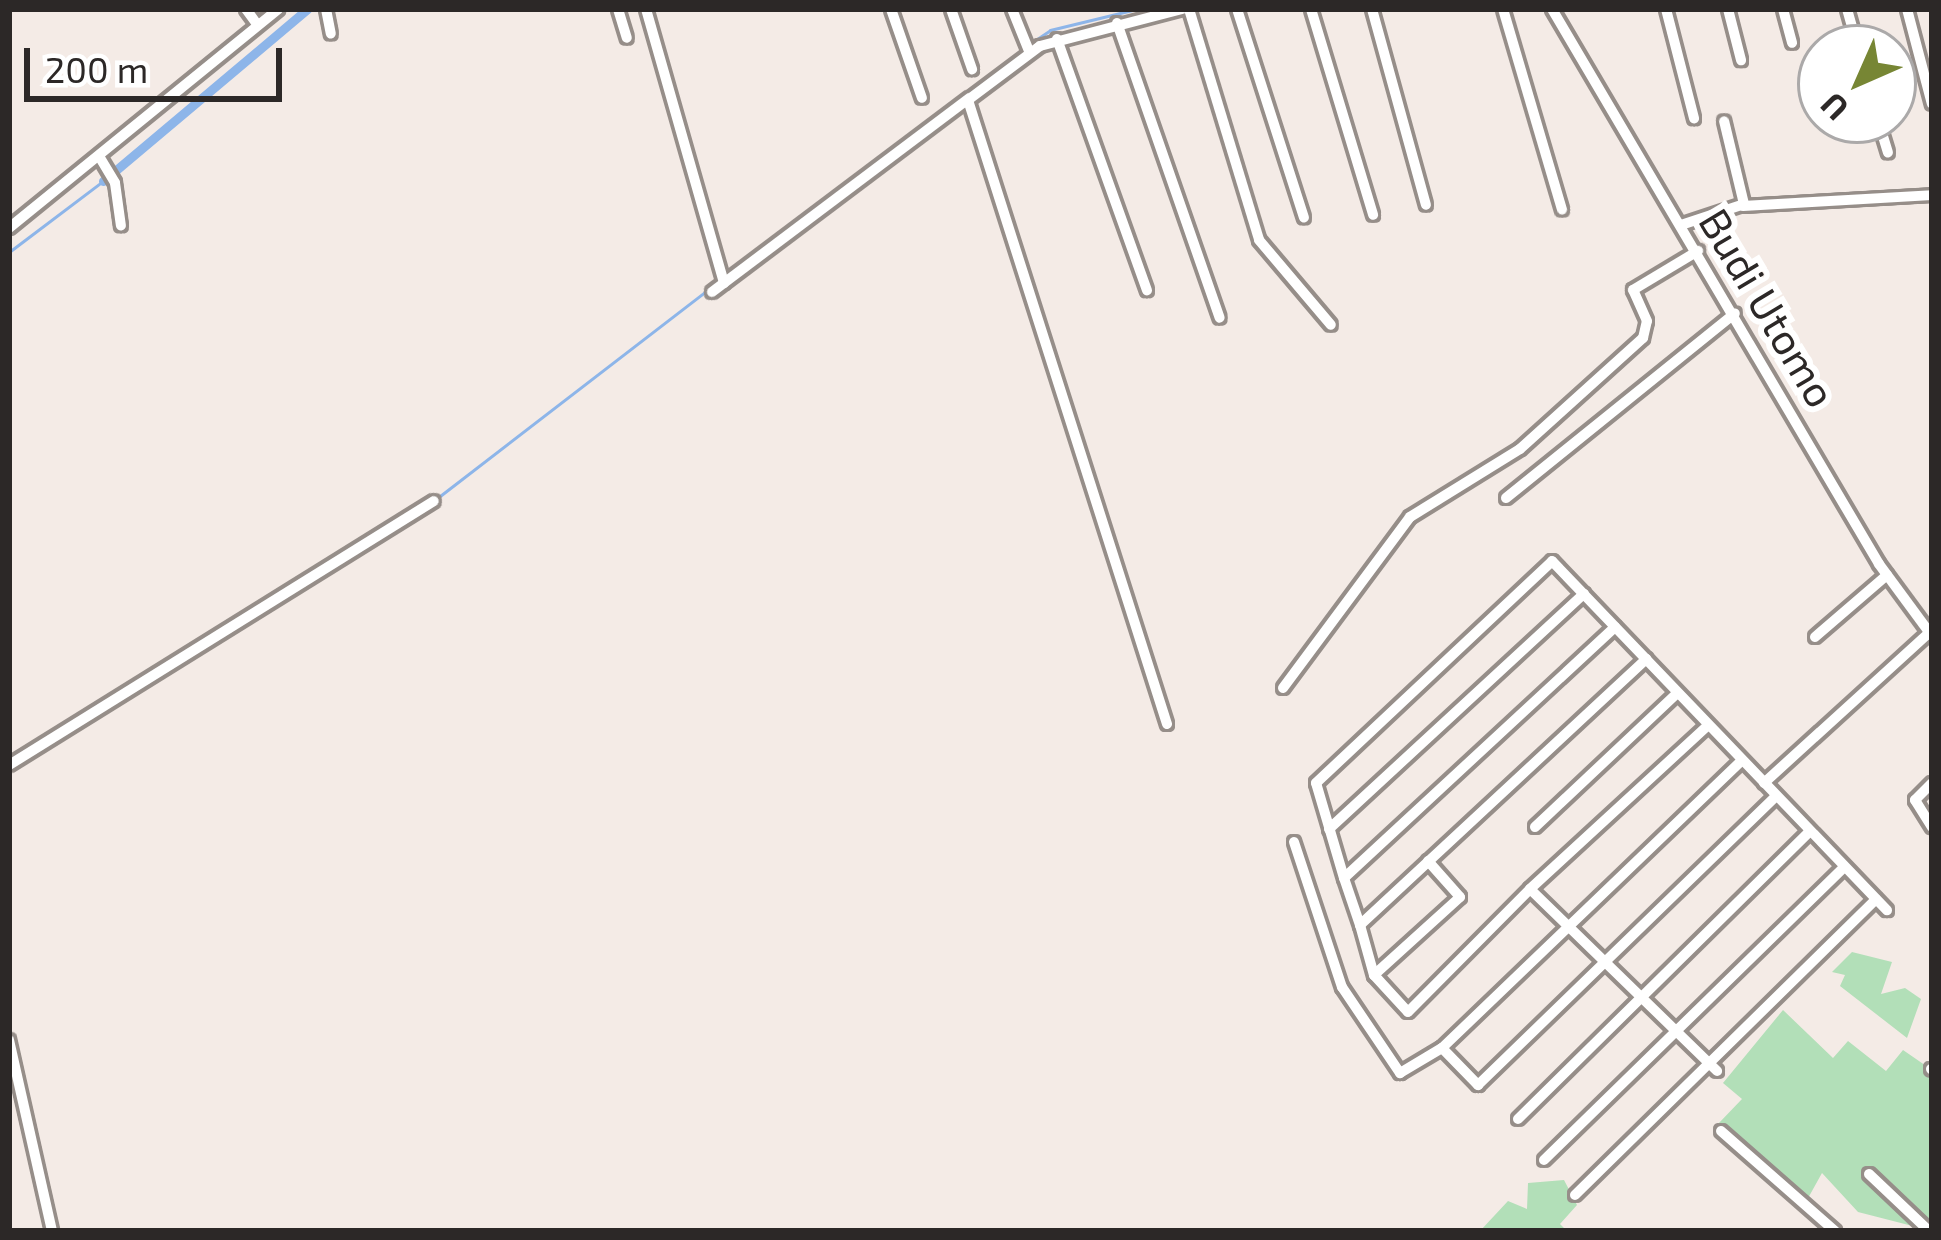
<!DOCTYPE html>
<html>
<head>
<meta charset="utf-8">
<style>
  body { margin:0 }
  #map { position:relative; width:1941px; height:1240px; overflow:hidden; background:#f4ebe6; font-family:"Exo 2",sans-serif }
  div>[style] { position:absolute }
  .green>* { inset:0; background:#b2dfb8 }
  .stream>* { height:3px; margin:-1.5px; padding:0 1.5px; transform-origin:1.5px; border-radius:1.5px; background:#8db5e9 }
  .canal>* { height:9px; margin:-4.5px; padding:0 4.5px; transform-origin:4.5px; border-radius:4.5px; background:#8db5e9 }
  .roads { filter:drop-shadow(3px 0 #968e89) drop-shadow(-3px 0 #968e89) drop-shadow(0 3px #968e89) drop-shadow(0 -3px #968e89) }
  .minor>* { height:10px; margin:-5px; padding:0 5px; transform-origin:5px; border-radius:5px; background:#fff }
  span { translate:-50% -50%; white-space:nowrap; text-align:center; line-height:1.15; -webkit-text-stroke:12px #fff; paint-order:stroke }
  .street-label { font-size:42px; color:#2c2827 }
  .frame { position:absolute; inset:0; border:12px solid #2c2827; pointer-events:none }
  .north { position:absolute; left:1797px; top:24px; width:120px; height:120px; box-sizing:border-box; background:#fff; border:3px solid #aba9a9; border-radius:50%; rotate:225deg; font-size:33px; font-weight:700; line-height:48px; text-align:center; color:#2c2827 }
  .north::after { content:''; display:block; margin:auto; width:42px; height:54px; background:#778634; clip-path:polygon(50% 0,100% 100%,50% 72%,0 100%) }
  .scale { position:absolute; left:24px; top:48px; width:258px; height:54px; box-sizing:border-box; border:6px solid #2c2827; border-top:0; padding-left:15px; font-size:36px; line-height:42px; white-space:nowrap; color:#2c2827; -webkit-text-stroke:9px #fff; paint-order:stroke }
</style>
</head>
<body>
<div id="map">
  <div class="green">
    <i style="clip-path:polygon(1852px 952px,1892px 962px,1881px 994px,1905px 988px,1921px 999px,1907px 1038px,1840px 986px,1845px 975px,1832px 972px)"></i>
    <i style="clip-path:polygon(1783px 1010px,1833px 1058px,1848px 1041px,1886px 1071px,1903px 1050px,1932px 1070px,1932px 1231px,1858px 1212px,1822px 1173px,1807px 1200px,1718px 1124px,1742px 1099px,1723px 1083px)"></i>
    <i style="clip-path:polygon(1564px 1180px,1577px 1205px,1560px 1224px,1567px 1231px,1480px 1231px,1508px 1201px,1527px 1209px,1528px 1183px)"></i>
  </div>
  <div class="stream">
    <i style="left:1031px;top:43px;width:23px;rotate:-34deg"></i>
    <i style="left:1050px;top:30px;width:89px;rotate:-13.6deg"></i>
    <i style="left:759px;top:250px;width:333px;rotate:-37.2deg"></i>
    <i style="left:9px;top:252px;width:118px;rotate:-37.1deg"></i>
    <i style="left:436px;top:499px;width:344px;rotate:-37.6deg"></i>
  </div>
  <div class="canal">
    <i style="left:103px;top:181px;width:267px;rotate:-40.1deg"></i>
  </div>
  <div class="roads">
    <div class="minor">
      <i style="left:246px;top:9px;width:19px;rotate:54deg"></i>
      <i style="left:326px;top:9px;width:25px;rotate:79deg"></i>
      <i style="left:618px;top:9px;width:30px;rotate:73deg"></i>
      <i style="left:646px;top:9px;width:285px;rotate:74.1deg"></i>
      <i style="left:891px;top:9px;width:94px;rotate:70.8deg"></i>
      <i style="left:951px;top:9px;width:64px;rotate:70.7deg"></i>
      <i style="left:1012px;top:9px;width:45px;rotate:68deg"></i>
      <i style="left:1189px;top:9px;width:241px;rotate:73.1deg"></i>
      <i style="left:1259px;top:240px;width:111px;rotate:49.7deg"></i>
      <i style="left:1237px;top:9px;width:219px;rotate:72.2deg"></i>
      <i style="left:1311px;top:9px;width:215px;rotate:73.2deg"></i>
      <i style="left:1372px;top:9px;width:203px;rotate:74.6deg"></i>
      <i style="left:1503px;top:9px;width:209px;rotate:73.6deg"></i>
      <i style="left:1552px;top:9px;width:644px;rotate:59.49deg"></i>
      <i style="left:1879px;top:564px;width:89px;rotate:53.6deg"></i>
      <i style="left:1666px;top:9px;width:113px;rotate:75.6deg"></i>
      <i style="left:1728px;top:9px;width:53px;rotate:75.7deg"></i>
      <i style="left:1783px;top:9px;width:35px;rotate:75deg"></i>
      <i style="left:1847px;top:9px;width:41px;rotate:74.2deg"></i>
      <i style="left:1907px;top:9px;width:98px;rotate:75.3deg"></i>
      <i style="left:1117px;top:23px;width:312px;rotate:70.8deg"></i>
      <i style="left:1057px;top:39px;width:267px;rotate:70.3deg"></i>
      <i style="left:1878px;top:120px;width:34px;rotate:73deg"></i>
      <i style="left:99px;top:156px;width:31px;rotate:59deg"></i>
      <i style="left:115px;top:183px;width:43px;rotate:82.1deg"></i>
      <i style="left:1743px;top:206px;width:189px;rotate:-3.3deg"></i>
      <i style="left:1681px;top:225px;width:66px;rotate:-18.4deg"></i>
      <i style="left:1744px;top:204px;width:85px;rotate:-103.5deg"></i>
      <i style="left:9px;top:228px;width:347px;rotate:-39.1deg"></i>
      <i style="left:712px;top:292px;width:322px;rotate:-37deg"></i>
      <i style="left:1506px;top:498px;width:294px;rotate:-38.9deg"></i>
      <i style="left:1615px;top:627px;width:369px;rotate:137.2deg"></i>
      <i style="left:1344px;top:878px;width:99px;rotate:-106.4deg"></i>
      <i style="left:1316px;top:783px;width:324px;rotate:-43.2deg"></i>
      <i style="left:1552px;top:561px;width:484px;rotate:46.2deg"></i>
      <i style="left:1815px;top:637px;width:95px;rotate:-40.7deg"></i>
      <i style="left:1283px;top:688px;width:213px;rotate:-53.4deg"></i>
      <i style="left:1410px;top:517px;width:129px;rotate:-31.7deg"></i>
      <i style="left:1520px;top:449px;width:166px;rotate:-42.1deg"></i>
      <i style="left:1643px;top:338px;width:17px;rotate:-77deg"></i>
      <i style="left:1647px;top:321px;width:34px;rotate:-114deg"></i>
      <i style="left:1633px;top:290px;width:76px;rotate:-31deg"></i>
      <i style="left:1167px;top:724px;width:655px;rotate:-107.69deg"></i>
      <i style="left:968px;top:100px;width:90px;rotate:-36.9deg"></i>
      <i style="left:1040px;top:46px;width:147px;rotate:-14.6deg"></i>
      <i style="left:9px;top:765px;width:500px;rotate:-31.85deg"></i>
      <i style="left:1764px;top:783px;width:223px;rotate:-42.3deg"></i>
      <i style="left:1932px;top:783px;width:24px;rotate:135deg"></i>
      <i style="left:1915px;top:800px;width:32px;rotate:58deg"></i>
      <i style="left:1535px;top:827px;width:195px;rotate:-43.3deg"></i>
      <i style="left:1329px;top:829px;width:347px;rotate:-42.7deg"></i>
      <i style="left:1294px;top:842px;width:153px;rotate:71.7deg"></i>
      <i style="left:1342px;top:987px;width:104px;rotate:56deg"></i>
      <i style="left:1400px;top:1073px;width:49px;rotate:-30.8deg"></i>
      <i style="left:1442px;top:1048px;width:414px;rotate:-43.8deg"></i>
      <i style="left:1344px;top:878px;width:50px;rotate:71.2deg"></i>
      <i style="left:1360px;top:925px;width:391px;rotate:-42.9deg"></i>
      <i style="left:1530px;top:889px;width:241px;rotate:-42.6deg"></i>
      <i style="left:1360px;top:925px;width:52px;rotate:74.4deg"></i>
      <i style="left:1374px;top:975px;width:116px;rotate:-42.2deg"></i>
      <i style="left:1460px;top:897px;width:48px;rotate:-131.6deg"></i>
      <i style="left:1374px;top:975px;width:50px;rotate:47.4deg"></i>
      <i style="left:1408px;top:1012px;width:173px;rotate:-45.2deg"></i>
      <i style="left:1530px;top:889px;width:261px;rotate:44.2deg"></i>
      <i style="left:9px;top:1040px;width:196px;rotate:77.3deg"></i>
      <i style="left:1442px;top:1048px;width:52px;rotate:45.8deg"></i>
      <i style="left:1478px;top:1085px;width:415px;rotate:-44.1deg"></i>
      <i style="left:1931px;top:1069px;width:1px;rotate:45deg"></i>
      <i style="left:1518px;top:1119px;width:409px;rotate:-44.6deg"></i>
      <i style="left:1721px;top:1131px;width:152px;rotate:41.3deg"></i>
      <i style="left:1544px;top:1160px;width:419px;rotate:-44.3deg"></i>
      <i style="left:1869px;top:1174px;width:83px;rotate:43.5deg"></i>
      <i style="left:1575px;top:1195px;width:422px;rotate:-44.5deg"></i>
    </div>
  </div>
  <div class="street-label">
    <span style="left:1769px;top:307px;rotate:59deg">Budi Utomo</span>
  </div>
  <div class="frame"></div>
  <div class="north">U</div>
  <div class="scale">200 m</div>
</div>
</body>
</html>
